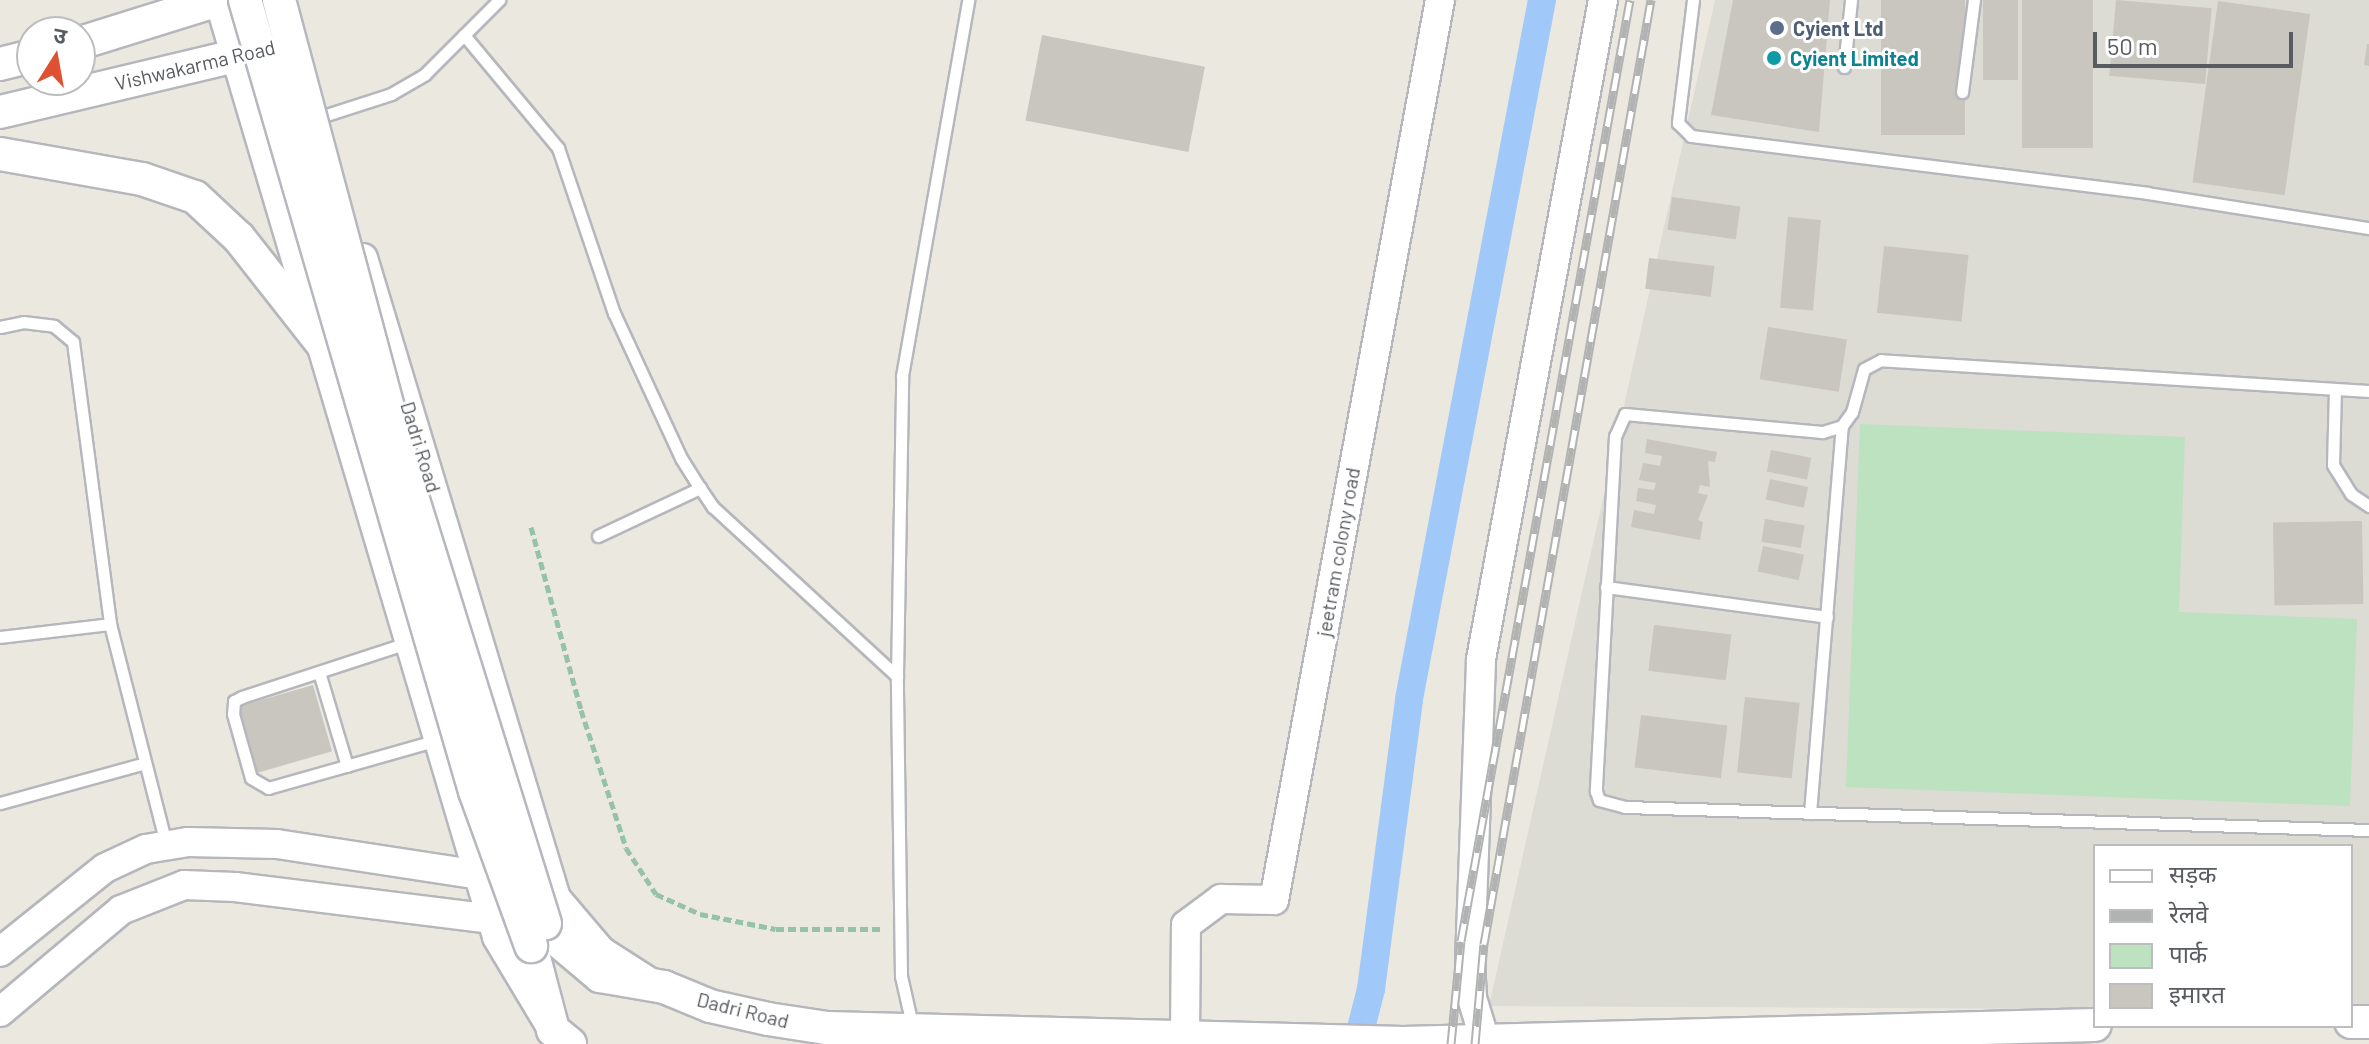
<!DOCTYPE html>
<html>
<head>
<meta charset="utf-8">
<style>
  body { margin:0 }
  #map { position:relative; width:2369px; height:1044px; overflow:hidden; background:#ebe9df; font-family:Barlow,"Noto Sans Devanagari",sans-serif }
  div>[style] { position:absolute }
  .industrial>* { inset:0; background:#dcdbd4 }
  .green>* { inset:0; background:#bce2c0 }
  .canal>* { height:28px; margin:-14px; padding:0 14px; transform-origin:14px; border-radius:14px; background:#a0c9fa }
  .building>* { inset:0; background:#c8c6bf; transform-origin:0 0 }
  .path>* { height:5px; margin-top:-2.5px; transform-origin:0; background:repeating-linear-gradient(90deg,#96c2a7 0 8px,transparent 0 12px) }
  .roads { filter:drop-shadow(2px 0 #b5b7bc) drop-shadow(-2px 0 #b5b7bc) drop-shadow(0 2px #b5b7bc) drop-shadow(0 -2px #b5b7bc) }
  .service>* { height:11px; margin:-5.5px; padding:0 5.5px; transform-origin:5.5px; border-radius:5.5px; background:#fff }
  .tertiary>* { height:28px; margin:-14px; padding:0 14px; transform-origin:14px; border-radius:14px; background:#fff }
  .secondary>* { height:32px; margin:-16px; padding:0 16px; transform-origin:16px; border-radius:16px; background:#fff }
  .rail>* { height:9px; margin-top:-4.5px; transform-origin:0; background:repeating-linear-gradient(90deg,#fff 0 18px,#b1b2b2 0 36px); box-sizing:border-box; border-block:2px solid #b1b2b2 }
  .bridges { filter:drop-shadow(2px 0 #b5b8be) drop-shadow(-2px 0 #b5b8be) drop-shadow(0 2px #b5b8be) drop-shadow(0 -2px #b5b8be) }
  .secondary-bridge>* { height:32px; margin:-16px; padding:0 16px; transform-origin:16px; border-radius:16px; background:#fff }
  .dots>* { width:22px; height:22px; translate:-50% -50%; box-sizing:border-box; border:4px solid #fff; border-radius:50% }
  span { translate:-50% -50%; white-space:nowrap; text-align:center; line-height:1.15; -webkit-text-stroke:6px #fff; paint-order:stroke }
  .service-label { font-size:20px; color:#4e5e75; font-weight:700 }
  .left { translate:0 -50%; text-align:left }
  .culture-label { font-size:20px; color:#0d838f; font-weight:700 }
  .street-label { font-size:20px; color:#585b60 }
  .legend { position:absolute; left:2093px; top:844px; width:260px; height:184px; box-sizing:border-box; background:#fff; border:2px solid #bcbdbf; margin:0; padding:10px 14px; list-style:none; font-size:24px; color:#585b60 }
  .legend li { display:flex; align-items:center; gap:16px; height:40px }
  .legend b { width:40px; border:2px solid #bcbdbf }
  .north { position:absolute; left:16px; top:16px; width:80px; height:80px; box-sizing:border-box; background:#fff; border:2px solid #bcbdbf; border-radius:50%; rotate:11deg; font-size:22px; font-weight:700; line-height:32px; text-align:center; color:#585b60 }
  .north::after { content:''; display:block; margin:auto; width:28px; height:36px; background:#df5131; clip-path:polygon(50% 0,100% 100%,50% 72%,0 100%) }
  .scale { position:absolute; left:2093px; top:32px; width:200px; height:36px; box-sizing:border-box; border:4px solid #585b60; border-top:0; padding-left:10px; font-size:24px; line-height:28px; white-space:nowrap; color:#585b60; -webkit-text-stroke:6px #fff; paint-order:stroke }
</style>
</head>
<body>
<div id="map">
  <div class="industrial">
    <i style="clip-path:polygon(1715px 0,2369px 0,2369px 1011px,2351px 1010px,2351px 846px,2095px 846px,2095px 1009px,1489px 1006px)"></i>
  </div>
  <div class="green">
    <i style="clip-path:polygon(1860px 424px,2185px 437px,2179px 612px,2357px 619px,2350px 806px,1846px 787px)"></i>
  </div>
  <div class="canal">
    <i style="left:1357px;top:1044px;width:57px;rotate:-75.7deg"></i>
    <i style="left:1371px;top:989px;width:292px;rotate:-82.5deg"></i>
    <i style="left:1409px;top:699px;width:712px;rotate:-79.23deg"></i>
  </div>
  <div class="building">
    <i style="clip-path:polygon(1733px 0,1830px 0,1819px 132px,1711px 115px)"></i>
    <i style="left:1881px;top:0;width:84px;height:135px"></i>
    <i style="left:1983px;top:0;width:35px;height:80px"></i>
    <i style="left:2022px;top:0;width:71px;height:148px"></i>
    <i style="left:2116px;top:0;width:96px;height:76px;rotate:5deg"></i>
    <i style="left:2218px;top:1px;width:93px;height:183px;rotate:8deg"></i>
    <i style="left:1042px;top:35px;width:166px;height:87px;rotate:11deg"></i>
    <i style="clip-path:polygon(2367px 44px,2369px 44px,2369px 66px,2364px 65px)"></i>
    <i style="left:1672px;top:197px;width:69px;height:33px;rotate:8deg"></i>
    <i style="left:1788px;top:217px;width:33px;height:91px;rotate:5deg"></i>
    <i style="left:1884px;top:246px;width:85px;height:67px;rotate:6deg"></i>
    <i style="left:1649px;top:258px;width:66px;height:31px;rotate:7deg"></i>
    <i style="left:1768px;top:327px;width:80px;height:53px;rotate:9deg"></i>
    <i style="clip-path:polygon(1647px 439px,1717px 452px,1715px 462px,1708px 461px,1710px 487px,1700px 485px,1698px 493px,1708px 495px,1698px 520px,1703px 522px,1700px 540px,1631px 527px,1634px 510px,1654px 514px,1656px 505px,1636px 501px,1638px 488px,1654px 490px,1656px 483px,1639px 480px,1643px 463px,1660px 466px,1662px 456px,1645px 453px)"></i>
    <i style="left:1771px;top:450px;width:41px;height:22px;rotate:11deg"></i>
    <i style="left:1770px;top:479px;width:39px;height:21px;rotate:12deg"></i>
    <i style="left:1765px;top:519px;width:40px;height:23px;rotate:9deg"></i>
    <i style="left:2362px;top:521px;width:83px;height:89px;rotate:89deg"></i>
    <i style="left:1763px;top:546px;width:42px;height:26px;rotate:12deg"></i>
    <i style="left:1654px;top:625px;width:78px;height:46px;rotate:7deg"></i>
    <i style="left:313px;top:685px;width:69px;height:80px;rotate:74deg"></i>
    <i style="left:1745px;top:697px;width:55px;height:76px;rotate:6deg"></i>
    <i style="left:1641px;top:715px;width:87px;height:53px;rotate:7deg"></i>
  </div>
  <div class="path">
    <i style="left:531px;top:527px;width:190px;rotate:74.7deg"></i>
    <i style="left:581px;top:710px;width:145px;rotate:71.9deg"></i>
    <i style="left:626px;top:848px;width:55px;rotate:56.9deg"></i>
    <i style="left:656px;top:894px;width:48px;rotate:24.4deg"></i>
    <i style="left:700px;top:914px;width:77px;rotate:11.2deg"></i>
    <i style="left:776px;top:929px;width:107px"></i>
  </div>
  <div class="roads">
    <div class="service">
      <i style="left:1693px;top:0;width:124px;rotate:97deg"></i>
      <i style="left:1678px;top:123px;width:18px;rotate:45deg"></i>
      <i style="left:1691px;top:136px;width:460px;rotate:7.1deg"></i>
      <i style="left:2147px;top:193px;width:225px;rotate:9deg"></i>
      <i style="left:464px;top:35px;width:147px;rotate:50.2deg"></i>
      <i style="left:558px;top:148px;width:174px;rotate:71.3deg"></i>
      <i style="left:614px;top:313px;width:160px;rotate:65.2deg"></i>
      <i style="left:681px;top:458px;width:36px;rotate:58deg"></i>
      <i style="left:700px;top:488px;width:23px;rotate:56deg"></i>
      <i style="left:713px;top:507px;width:250px;rotate:42.6deg"></i>
      <i style="left:1844px;top:67px;width:67px;rotate:-84deg"></i>
      <i style="left:1962px;top:92px;width:93px;rotate:-82.6deg"></i>
      <i style="left:320px;top:117px;width:75px;rotate:-17.9deg"></i>
      <i style="left:391px;top:94px;width:39px;rotate:-30deg"></i>
      <i style="left:425px;top:74px;width:105px;rotate:-45deg"></i>
      <i style="left:0;top:327px;width:24px;rotate:-12deg"></i>
      <i style="left:23px;top:322px;width:31px;rotate:7deg"></i>
      <i style="left:54px;top:326px;width:25px;rotate:40deg"></i>
      <i style="left:73px;top:342px;width:284px;rotate:82.5deg"></i>
      <i style="left:110px;top:624px;width:111px;rotate:173.3deg"></i>
      <i style="left:2335px;top:389px;width:76px;rotate:91.5deg"></i>
      <i style="left:2333px;top:465px;width:34px;rotate:58deg"></i>
      <i style="left:2351px;top:494px;width:22px;rotate:34deg"></i>
      <i style="left:2369px;top:391px;width:489px;rotate:-176.4deg"></i>
      <i style="left:1881px;top:360px;width:19px;rotate:152deg"></i>
      <i style="left:1864px;top:369px;width:45px;rotate:105.6deg"></i>
      <i style="left:1852px;top:412px;width:17px;rotate:126deg"></i>
      <i style="left:1842px;top:426px;width:21px;rotate:163deg"></i>
      <i style="left:1822px;top:432px;width:198px;rotate:-174.8deg"></i>
      <i style="left:1625px;top:414px;width:24px;rotate:114deg"></i>
      <i style="left:1615px;top:436px;width:356px;rotate:93.1deg"></i>
      <i style="left:1596px;top:791px;width:9px;rotate:72deg"></i>
      <i style="left:1599px;top:800px;width:27px;rotate:15deg"></i>
      <i style="left:1625px;top:807px;width:744px;rotate:1.77deg"></i>
      <i style="left:598px;top:536px;width:113px;rotate:-25.2deg"></i>
      <i style="left:1606px;top:587px;width:223px;rotate:7.7deg"></i>
      <i style="left:110px;top:624px;width:227px;rotate:75.7deg"></i>
      <i style="left:410px;top:642px;width:177px;rotate:161.9deg"></i>
      <i style="left:242px;top:697px;width:9px;rotate:153deg"></i>
      <i style="left:234px;top:701px;width:13px;rotate:94deg"></i>
      <i style="left:233px;top:714px;width:66px;rotate:74.3deg"></i>
      <i style="left:251px;top:778px;width:20px;rotate:30deg"></i>
      <i style="left:268px;top:788px;width:177px;rotate:-15.8deg"></i>
      <i style="left:319px;top:672px;width:98px;rotate:73.4deg"></i>
      <i style="left:0;top:803px;width:150px;rotate:-15.4deg"></i>
      <i style="left:1810px;top:813px;width:388px;rotate:-85.3deg"></i>
      <i style="left:913px;top:1029px;width:54px;rotate:-102.8deg"></i>
      <i style="left:901px;top:976px;width:300px;rotate:-90.8deg"></i>
      <i style="left:897px;top:676px;width:300px;rotate:-89deg"></i>
      <i style="left:902px;top:376px;width:382px;rotate:-80deg"></i>
    </div>
    <div class="tertiary">
      <i style="left:219px;top:0;width:977px;rotate:73.47deg"></i>
      <i style="left:497px;top:937px;width:101px;rotate:59.1deg"></i>
      <i style="left:363px;top:258px;width:668px;rotate:73.22deg"></i>
      <i style="left:556px;top:898px;width:70px;rotate:49.7deg"></i>
      <i style="left:601px;top:951px;width:56px;rotate:32.6deg"></i>
      <i style="left:0;top:952px;width:134px;rotate:-38.7deg"></i>
      <i style="left:105px;top:868px;width:45px;rotate:-24.9deg"></i>
      <i style="left:146px;top:849px;width:43px;rotate:-9.5deg"></i>
      <i style="left:188px;top:842px;width:89px;rotate:1.3deg"></i>
      <i style="left:277px;top:844px;width:205px;rotate:8.7deg"></i>
      <i style="left:480px;top:875px;width:15px;rotate:-20deg"></i>
      <i style="left:0;top:1012px;width:158px;rotate:-40.1deg"></i>
      <i style="left:121px;top:910px;width:68px;rotate:-21.6deg"></i>
      <i style="left:184px;top:885px;width:51px;rotate:2.2deg"></i>
      <i style="left:235px;top:887px;width:259px;rotate:7.1deg"></i>
      <i style="left:492px;top:919px;width:15px;rotate:-20deg"></i>
      <i style="left:1185px;top:1036px;width:111px;rotate:-89.5deg"></i>
      <i style="left:1186px;top:925px;width:44px;rotate:-36.6deg"></i>
      <i style="left:1221px;top:899px;width:53px;rotate:1.1deg"></i>
      <i style="left:1274px;top:900px;width:915px;rotate:-79.55deg"></i>
      <i style="left:1486px;top:1044px;width:48px;rotate:-106.9deg"></i>
      <i style="left:1472px;top:998px;width:37px;rotate:-93deg"></i>
      <i style="left:1470px;top:961px;width:302px;rotate:-87.9deg"></i>
      <i style="left:1481px;top:659px;width:670px;rotate:-79.51deg"></i>
    </div>
    <div class="secondary">
      <i style="left:80px;top:43px;width:145px;rotate:-17.3deg"></i>
      <i style="left:0;top:64px;width:33px;rotate:-14deg"></i>
      <i style="left:0;top:112px;width:293px;rotate:-13.4deg"></i>
      <i style="left:0;top:154px;width:144px;rotate:10deg"></i>
      <i style="left:142px;top:179px;width:56px;rotate:18.8deg"></i>
      <i style="left:195px;top:197px;width:60px;rotate:43deg"></i>
      <i style="left:239px;top:238px;width:137px;rotate:51.8deg"></i>
      <i style="left:549px;top:933px;width:67px;rotate:40.1deg"></i>
      <i style="left:600px;top:976px;width:65px;rotate:9.8deg"></i>
      <i style="left:664px;top:987px;width:50px;rotate:22.4deg"></i>
      <i style="left:710px;top:1006px;width:59px;rotate:12.6deg"></i>
      <i style="left:768px;top:1019px;width:60px;rotate:8.7deg"></i>
      <i style="left:827px;top:1028px;width:576px;rotate:1.49deg"></i>
      <i style="left:1403px;top:1043px;width:692px;rotate:-1.49deg"></i>
      <i style="left:531px;top:946px;width:87px;rotate:75.3deg"></i>
      <i style="left:553px;top:1030px;width:22px;rotate:39deg"></i>
      <i style="left:2351px;top:1022px;width:18px"></i>
    </div>
  </div>
  <div class="rail">
    <i style="left:1451px;top:1044px;width:103px;rotate:-84.5deg"></i>
    <i style="left:1461px;top:941px;width:956px;rotate:-79.82deg"></i>
    <i style="left:1475px;top:1044px;width:100px;rotate:-84.9deg"></i>
    <i style="left:1484px;top:944px;width:959px;rotate:-79.97deg"></i>
  </div>
  <div class="bridges">
    <div class="secondary-bridge">
      <i style="left:245px;top:0;width:824px;rotate:73.79deg"></i>
      <i style="left:475px;top:791px;width:165px;rotate:70.1deg"></i>
      <i style="left:279px;top:0;width:507px;rotate:75.03deg"></i>
      <i style="left:410px;top:490px;width:454px;rotate:72.7deg"></i>
    </div>
  </div>
  <div class="dots">
    <i style="left:1777px;top:28px;background:#5c6f8a"></i>
    <i style="left:1774px;top:58px;background:#0f9aa8"></i>
  </div>
  <div class="service-label">
    <span class="left" style="left:1793px;top:28px">Cyient Ltd</span>
  </div>
  <div class="culture-label">
    <span class="left" style="left:1790px;top:58px">Cyient Limited</span>
  </div>
  <div class="street-label">
    <span style="left:195px;top:65px;rotate:-13deg">Vishwakarma Road</span>
    <span style="left:421px;top:447px;rotate:73deg">Dadri Road</span>
    <span style="left:1338px;top:552px;rotate:-80deg">jeetram colony road</span>
    <span style="left:743px;top:1010px;rotate:14deg">Dadri Road</span>
  </div>
  <ul class="legend">
  <li><b style="height:10px;background:#fff"></b>सड़क</li>
  <li><b style="height:10px;background:#b1b2b2"></b>रेलवे</li>
  <li><b style="height:22px;background:#bce2c0"></b>पार्क</li>
  <li><b style="height:22px;background:#c8c6bf"></b>इमारत</li>
  </ul>
  <div class="north">उ</div>
  <div class="scale">50 m</div>
</div>
</body>
</html>
